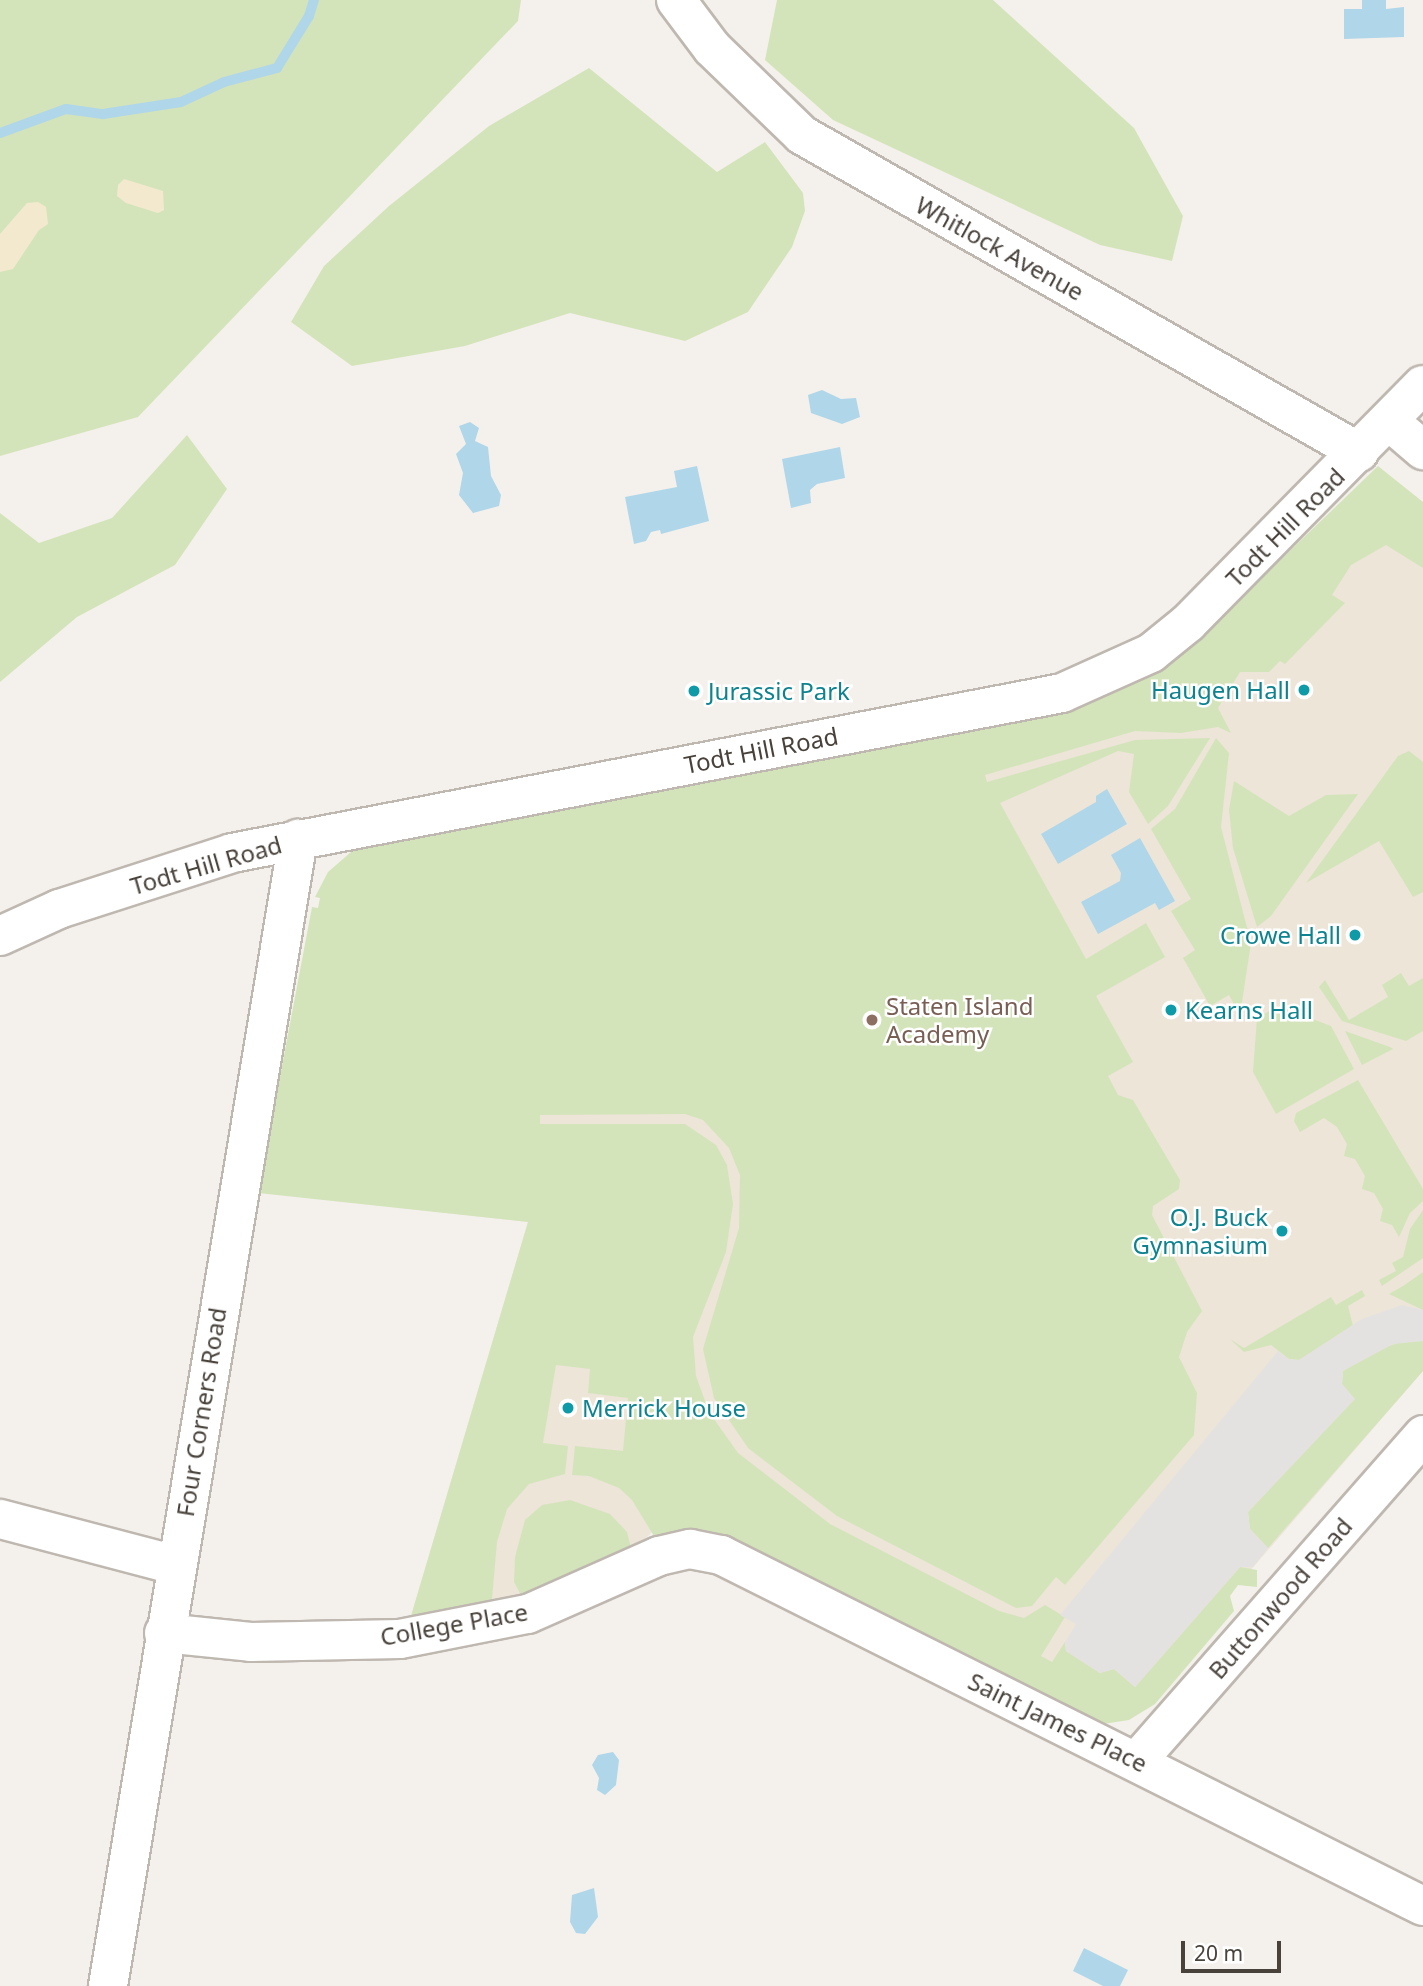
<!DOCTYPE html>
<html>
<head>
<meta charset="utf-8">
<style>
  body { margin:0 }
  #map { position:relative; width:1423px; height:1986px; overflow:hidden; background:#f4f1ec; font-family:"Noto Sans",sans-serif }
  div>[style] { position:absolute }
  .education>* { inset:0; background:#ece5d8 }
  .green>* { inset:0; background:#d4e4ba }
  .sand>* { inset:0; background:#f3e9ce }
  .parking>* { inset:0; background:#e4e2e0 }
  .water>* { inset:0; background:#b0d6e9 }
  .stream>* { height:10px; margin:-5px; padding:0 5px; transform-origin:5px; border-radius:5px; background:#b0d6e9 }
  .roads { filter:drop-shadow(2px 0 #bfb8b0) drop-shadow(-2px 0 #bfb8b0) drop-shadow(0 2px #bfb8b0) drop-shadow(0 -2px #bfb8b0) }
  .minor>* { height:38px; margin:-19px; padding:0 19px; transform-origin:19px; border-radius:19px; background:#fff }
  .tertiary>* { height:38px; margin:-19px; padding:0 19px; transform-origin:19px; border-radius:19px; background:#fff }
  .dots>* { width:19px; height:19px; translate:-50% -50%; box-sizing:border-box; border:4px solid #fff; border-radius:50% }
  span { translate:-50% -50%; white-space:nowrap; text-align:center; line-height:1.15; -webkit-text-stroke:5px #fff; paint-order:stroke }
  .street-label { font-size:24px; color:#48423b }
  .culture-label { font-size:24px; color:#0d838f }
  .right { translate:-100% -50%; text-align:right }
  .left { translate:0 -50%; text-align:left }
  .education-label { font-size:24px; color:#785e54 }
  .scale { position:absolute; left:1181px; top:1941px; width:100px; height:32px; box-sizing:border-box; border:4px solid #48423b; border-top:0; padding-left:9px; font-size:21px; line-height:24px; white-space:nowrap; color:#48423b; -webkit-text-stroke:5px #fff; paint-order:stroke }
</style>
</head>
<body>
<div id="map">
  <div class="education">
    <i style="clip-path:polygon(1423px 502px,1423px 1371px,1148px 1689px,1101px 1704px,734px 1513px,653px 1531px,632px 1552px,540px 1597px,408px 1626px,528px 1222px,276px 1194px,281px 1134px,1136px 696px)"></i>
  </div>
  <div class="green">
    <i style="clip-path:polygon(0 0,521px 0,518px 21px,138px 417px,0 456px)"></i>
    <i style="clip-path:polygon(777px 0,993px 0,1134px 128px,1183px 216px,1172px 261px,1100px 245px,833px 120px,765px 60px)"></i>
    <i style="clip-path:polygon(589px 68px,717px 172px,765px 142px,803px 193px,805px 211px,792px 247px,748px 312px,685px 341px,570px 313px,465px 346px,352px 366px,291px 322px,324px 266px,389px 206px,489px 126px)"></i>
    <i style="clip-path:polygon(187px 435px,227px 489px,175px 565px,77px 617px,0 682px,0 513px,39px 543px,112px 518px)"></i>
    <i style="clip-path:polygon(1378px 466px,1423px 502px,1423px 568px,1386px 545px,1351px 565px,1332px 595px,1345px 603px,1285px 664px,1280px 661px,1269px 672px,1240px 672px,1218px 708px,1231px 733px,1218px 727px,1181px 733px,1135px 731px,985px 775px,987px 782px,1135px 740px,1210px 738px,1168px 806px,1148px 824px,1129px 792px,1134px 754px,1118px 751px,1000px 803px,1086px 959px,1146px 923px,1165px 957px,1096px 996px,1133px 1062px,1108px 1076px,1118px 1095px,1133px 1100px,1180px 1180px,1179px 1189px,1153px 1206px,1152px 1215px,1202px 1311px,1187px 1332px,1179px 1357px,1197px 1393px,1194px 1435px,1065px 1585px,1056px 1577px,1032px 1606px,1016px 1608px,837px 1516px,748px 1448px,714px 1398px,703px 1349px,739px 1228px,740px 1175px,729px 1148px,703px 1120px,685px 1114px,540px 1115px,540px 1124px,685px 1124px,716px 1145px,727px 1165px,733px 1204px,726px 1252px,693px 1337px,696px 1376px,709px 1412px,738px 1453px,830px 1524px,999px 1611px,1024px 1618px,1045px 1605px,1065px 1617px,1041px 1656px,1052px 1662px,1065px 1642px,1066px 1651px,1100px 1673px,1114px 1669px,1135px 1687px,1240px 1567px,1257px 1570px,1257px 1587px,1238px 1585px,1230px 1596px,1234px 1611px,1155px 1704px,1129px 1720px,1103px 1724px,736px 1539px,704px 1530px,657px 1541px,632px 1500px,619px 1488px,589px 1476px,572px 1475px,575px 1446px,623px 1451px,628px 1398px,588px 1393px,590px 1369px,556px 1365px,543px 1443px,568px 1446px,565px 1474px,529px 1484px,507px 1509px,497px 1542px,491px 1611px,408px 1626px,528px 1222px,258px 1193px,312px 907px,318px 908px,320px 898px,315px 897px,328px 872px,358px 846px,1040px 716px,1094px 700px,1149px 674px,1195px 642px)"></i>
    <i style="clip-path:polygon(1216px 738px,1229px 753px,1221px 827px,1251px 943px,1240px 1015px,1229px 995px,1210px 1006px,1183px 958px,1195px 950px,1171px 911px,1191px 899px,1151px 829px,1175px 809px)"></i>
    <i style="clip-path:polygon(1409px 751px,1423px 762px,1423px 892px,1413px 897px,1379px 841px,1306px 883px,1398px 756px)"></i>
    <i style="clip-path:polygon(1234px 781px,1289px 816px,1326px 795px,1358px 794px,1271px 916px,1257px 927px,1233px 848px,1229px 810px)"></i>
    <i style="clip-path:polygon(1401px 973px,1409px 986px,1423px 978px,1423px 1031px,1406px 1041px,1342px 1021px,1319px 987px,1325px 980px,1349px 1020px,1388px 997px,1382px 985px)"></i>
    <i style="clip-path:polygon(1278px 1006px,1331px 1026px,1354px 1069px,1276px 1114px,1253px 1072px,1257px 1018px)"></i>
    <i style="clip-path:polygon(1345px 1031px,1390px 1047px,1393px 1049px,1362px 1065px)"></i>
    <i style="clip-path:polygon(1358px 1080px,1423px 1189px,1423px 1201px,1410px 1213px,1399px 1237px,1392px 1225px,1380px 1221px,1383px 1209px,1374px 1193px,1362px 1189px,1365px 1176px,1355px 1159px,1344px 1156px,1347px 1144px,1337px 1127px,1324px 1118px,1300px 1132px,1294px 1121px,1296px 1113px)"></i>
    <i style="clip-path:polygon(1423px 1210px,1423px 1258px,1382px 1286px,1379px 1280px,1396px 1271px,1392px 1263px,1403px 1257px,1410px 1229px)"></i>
    <i style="clip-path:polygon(1423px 1272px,1423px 1310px,1389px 1294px,1403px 1286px)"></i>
    <i style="clip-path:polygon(1362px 1290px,1365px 1296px,1348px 1306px,1353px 1326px,1299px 1360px,1289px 1359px,1271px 1345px,1244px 1352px,1230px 1339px,1244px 1348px,1331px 1297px,1336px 1305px)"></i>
    <i style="clip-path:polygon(1404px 1341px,1423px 1341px,1423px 1371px,1268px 1548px,1250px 1529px,1248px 1512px,1354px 1399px,1342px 1384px,1343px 1371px,1374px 1351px)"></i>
    <i style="clip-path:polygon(570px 1500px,610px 1514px,627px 1532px,632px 1552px,522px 1597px,514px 1582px,515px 1557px,525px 1520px,542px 1505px)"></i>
  </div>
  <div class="sand">
    <i style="clip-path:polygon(124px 179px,163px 191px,164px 210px,158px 213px,126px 203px,117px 196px,118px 185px)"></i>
    <i style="clip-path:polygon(38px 202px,46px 207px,48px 224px,39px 230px,13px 269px,0 272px,0 234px,27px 203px)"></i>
  </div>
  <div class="parking">
    <i style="clip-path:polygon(1402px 1305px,1423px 1310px,1423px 1341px,1393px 1344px,1343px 1371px,1342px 1384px,1355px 1399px,1248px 1512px,1250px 1529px,1268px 1548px,1253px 1567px,1240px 1567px,1135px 1687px,1114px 1669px,1100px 1673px,1066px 1651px,1065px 1642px,1076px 1624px,1060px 1615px,1278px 1351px,1289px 1359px,1299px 1360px,1362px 1319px)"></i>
  </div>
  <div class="water">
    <i style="clip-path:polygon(1362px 0,1386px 0,1386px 9px,1404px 7px,1404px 37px,1344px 39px,1344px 9px,1362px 9px)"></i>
    <i style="clip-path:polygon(822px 390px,841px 399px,856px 398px,860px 417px,842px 424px,811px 413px,808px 395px)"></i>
    <i style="clip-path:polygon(470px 422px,479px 428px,475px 441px,488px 447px,491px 476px,501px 495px,499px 506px,473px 513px,459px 495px,463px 473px,456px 454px,466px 444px,459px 426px)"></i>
    <i style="clip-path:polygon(840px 447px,845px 478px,817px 484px,810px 490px,811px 503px,791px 508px,782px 459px)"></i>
    <i style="clip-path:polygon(697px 466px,709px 521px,661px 534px,660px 530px,651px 532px,646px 541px,634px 544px,625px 497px,677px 487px,674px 471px)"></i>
    <i style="clip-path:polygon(1107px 789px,1127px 824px,1058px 864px,1041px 834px,1096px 802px,1096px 796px)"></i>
    <i style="clip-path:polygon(1140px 838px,1175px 901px,1159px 910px,1155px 903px,1098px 934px,1081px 902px,1120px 881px,1121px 873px,1111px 855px)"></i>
    <i style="clip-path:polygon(613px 1752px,619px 1760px,616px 1785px,605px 1795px,597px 1790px,599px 1778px,592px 1765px,598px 1755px)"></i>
    <i style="clip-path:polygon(594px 1888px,598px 1917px,585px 1934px,576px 1933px,570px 1922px,572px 1895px)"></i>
    <i style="clip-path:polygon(1084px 1948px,1128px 1970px,1120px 1986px,1103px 1986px,1073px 1971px)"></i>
  </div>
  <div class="stream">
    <i style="left:0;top:133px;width:70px;rotate:-20deg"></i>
    <i style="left:66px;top:109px;width:37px;rotate:8deg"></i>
    <i style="left:103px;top:114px;width:79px;rotate:-8.7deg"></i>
    <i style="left:181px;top:102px;width:47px;rotate:-24.9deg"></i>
    <i style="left:224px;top:82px;width:55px;rotate:-14.8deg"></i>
    <i style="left:277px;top:68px;width:61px;rotate:-58.4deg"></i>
    <i style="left:309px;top:16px;width:17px;rotate:-73deg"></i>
  </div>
  <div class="roads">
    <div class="minor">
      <i style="left:676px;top:0;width:60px;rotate:53.1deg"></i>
      <i style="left:712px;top:48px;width:125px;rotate:44deg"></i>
      <i style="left:802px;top:135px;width:641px;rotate:29.65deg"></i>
      <i style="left:1389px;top:421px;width:45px;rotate:40.5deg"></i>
      <i style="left:0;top:1519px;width:181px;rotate:14.7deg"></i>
      <i style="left:164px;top:1633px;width:87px;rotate:5.9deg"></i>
      <i style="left:251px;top:1642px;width:149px;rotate:-1.2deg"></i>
      <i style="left:400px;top:1639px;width:130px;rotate:-11.1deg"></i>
      <i style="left:528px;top:1614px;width:143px;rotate:-23.9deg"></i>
      <i style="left:659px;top:1556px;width:32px;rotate:-13deg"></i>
      <i style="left:690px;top:1549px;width:32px;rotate:11deg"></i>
      <i style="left:721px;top:1555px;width:785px;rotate:26.57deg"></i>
      <i style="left:1137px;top:1761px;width:434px;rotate:-48.7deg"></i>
      <i style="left:108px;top:1986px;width:1163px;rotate:-80.59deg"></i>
    </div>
    <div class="tertiary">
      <i style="left:0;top:936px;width:65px;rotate:-24.6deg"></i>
      <i style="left:59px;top:909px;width:182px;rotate:-17.9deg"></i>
      <i style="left:232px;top:853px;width:845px;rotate:-10.91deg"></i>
      <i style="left:1062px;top:693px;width:98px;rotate:-24.2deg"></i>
      <i style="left:1151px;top:653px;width:48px;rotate:-39deg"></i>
      <i style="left:1188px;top:623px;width:334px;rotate:-45.4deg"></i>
    </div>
  </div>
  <div class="dots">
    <i style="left:1304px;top:690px;background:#0f9aa8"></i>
    <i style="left:694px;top:691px;background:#0f9aa8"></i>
    <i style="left:1355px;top:935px;background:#0f9aa8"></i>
    <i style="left:1171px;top:1010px;background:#0f9aa8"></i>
    <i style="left:872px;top:1020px;background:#8d6e63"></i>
    <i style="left:1282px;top:1231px;background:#0f9aa8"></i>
    <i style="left:568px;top:1408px;background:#0f9aa8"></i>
  </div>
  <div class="street-label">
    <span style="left:1000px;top:248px;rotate:29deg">Whitlock Avenue</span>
    <span style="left:1285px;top:527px;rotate:-45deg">Todt Hill Road</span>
    <span style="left:761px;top:750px;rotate:-11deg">Todt Hill Road</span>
    <span style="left:206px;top:865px;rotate:-16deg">Todt Hill Road</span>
    <span style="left:201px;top:1412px;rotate:-81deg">Four Corners Road</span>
    <span style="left:1280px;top:1598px;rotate:-49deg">Buttonwood Road</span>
    <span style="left:454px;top:1624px;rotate:-10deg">College Place</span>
    <span style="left:1058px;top:1722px;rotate:26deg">Saint James Place</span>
  </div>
  <div class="culture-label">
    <span class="right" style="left:1290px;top:690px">Haugen Hall</span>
    <span class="left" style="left:708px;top:691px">Jurassic Park</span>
    <span class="right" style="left:1341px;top:935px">Crowe Hall</span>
    <span class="left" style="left:1185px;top:1010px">Kearns Hall</span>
    <span class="right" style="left:1268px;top:1231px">O.J. Buck<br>Gymnasium</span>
    <span class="left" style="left:582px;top:1408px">Merrick House</span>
  </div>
  <div class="education-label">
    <span class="left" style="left:886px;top:1020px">Staten Island<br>Academy</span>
  </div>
  <div class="scale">20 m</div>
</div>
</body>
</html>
